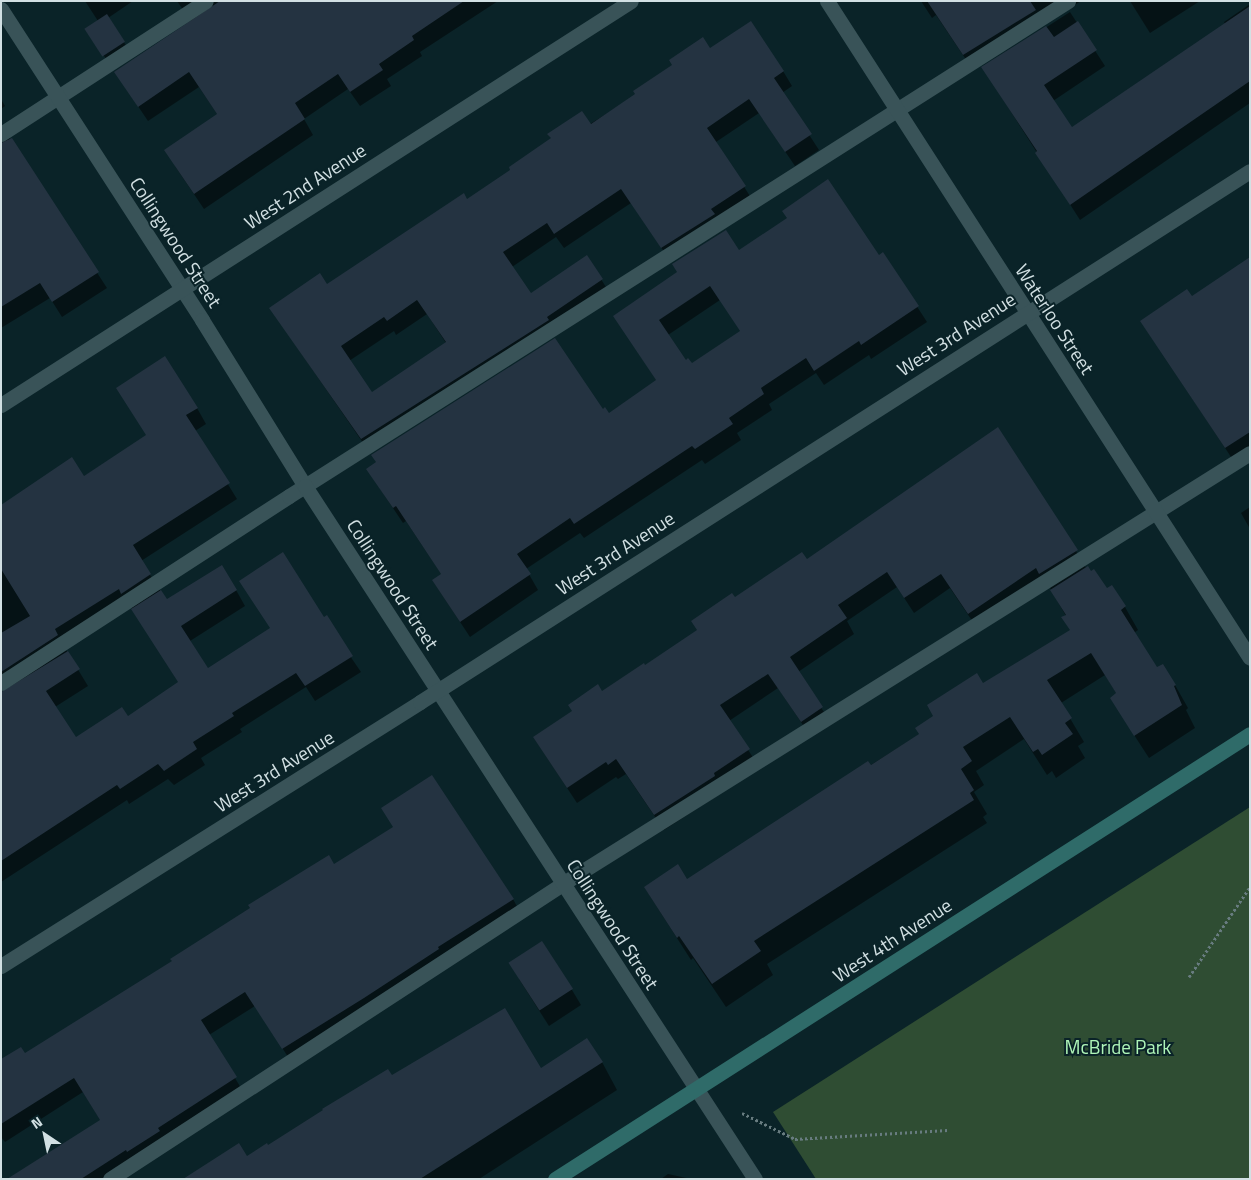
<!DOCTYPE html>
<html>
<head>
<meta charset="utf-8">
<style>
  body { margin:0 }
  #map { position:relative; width:1251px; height:1180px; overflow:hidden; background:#0a2328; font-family:"Titillium Web",sans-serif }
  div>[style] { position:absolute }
  .green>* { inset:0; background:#2f4d33 }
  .shadow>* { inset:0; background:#0007 }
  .building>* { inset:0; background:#243341; transform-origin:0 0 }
  .path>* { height:3px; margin-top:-1.5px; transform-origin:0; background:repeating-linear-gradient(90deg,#687c80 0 2.5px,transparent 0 5px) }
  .lane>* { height:15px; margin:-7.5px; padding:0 7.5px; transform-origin:7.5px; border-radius:7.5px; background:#395358 }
  .street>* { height:15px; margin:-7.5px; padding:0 7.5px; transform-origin:7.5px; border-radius:7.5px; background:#395358 }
  .secondary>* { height:15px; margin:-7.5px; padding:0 7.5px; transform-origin:7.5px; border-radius:7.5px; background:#2f6b69 }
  span { translate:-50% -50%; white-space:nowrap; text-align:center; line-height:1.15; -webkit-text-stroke:4px #0a2328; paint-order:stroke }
  .street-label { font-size:19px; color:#d2e0e3 }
  .park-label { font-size:19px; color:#aff5b8 }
  .frame { position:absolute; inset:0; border:2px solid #d2e0e3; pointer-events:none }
  .north { position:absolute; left:20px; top:1110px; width:50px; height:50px; -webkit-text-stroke:4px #0a2328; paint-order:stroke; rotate:326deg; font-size:14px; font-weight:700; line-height:20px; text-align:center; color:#d2e0e3 }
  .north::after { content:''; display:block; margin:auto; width:18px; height:22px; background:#d2e0e3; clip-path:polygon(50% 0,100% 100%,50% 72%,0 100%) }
</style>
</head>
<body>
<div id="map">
  <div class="green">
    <i style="clip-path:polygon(1250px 807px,1250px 1179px,816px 1179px,773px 1112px)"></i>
  </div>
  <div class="shadow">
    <i style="clip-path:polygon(85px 1px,133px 1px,108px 18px,129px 50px,109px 63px,91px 37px,98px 21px)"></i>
    <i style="clip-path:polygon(177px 1px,217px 1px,221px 8px,232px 1px,498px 1px,420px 52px,422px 56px,387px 79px,391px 86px,360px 106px,348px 89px,304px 119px,313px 135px,204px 209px,175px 166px,218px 115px,199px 87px,148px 121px,125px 87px,192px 23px)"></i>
    <i style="clip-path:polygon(921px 1px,1081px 1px,973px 70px,936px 15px,932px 18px)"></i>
    <i style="clip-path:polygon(1130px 1px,1200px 1px,1150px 33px)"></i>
    <i style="clip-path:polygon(1250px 4px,1250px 103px,1080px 220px,983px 68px,1070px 12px,1105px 66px,1053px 101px,1072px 128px,1225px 24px,1224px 22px)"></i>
    <i style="clip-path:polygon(evenodd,710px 50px,783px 71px,792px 86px,782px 93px,819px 150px,795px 166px,759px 113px,716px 142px,753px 201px,719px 224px,722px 230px,671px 262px,631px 203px,564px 248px,556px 237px,512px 267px,530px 295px,587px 257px,611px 295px,555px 332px,556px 335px,370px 453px,270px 308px,327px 286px,710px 50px,427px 314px,446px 343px,371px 394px,349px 361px,394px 331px,396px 335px,427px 314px)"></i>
    <i style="clip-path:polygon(1px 99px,5px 106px,1px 109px)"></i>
    <i style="clip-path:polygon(1px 125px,107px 288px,62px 317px,50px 298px,1px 328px)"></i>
    <i style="clip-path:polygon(evenodd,739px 252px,879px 257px,883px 254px,927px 322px,871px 359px,869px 355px,824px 385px,816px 373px,769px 404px,772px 410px,737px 433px,741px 440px,705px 464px,702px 460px,584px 538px,580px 533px,526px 569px,538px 590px,470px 637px,433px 581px,442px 575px,406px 521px,403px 523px,377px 484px,602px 410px,609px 415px,657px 381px,624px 331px,739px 252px,720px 300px,741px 332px,691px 365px,685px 361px,668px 335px,720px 300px)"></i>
    <i style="clip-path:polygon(1250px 264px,1250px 453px,1235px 463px,1141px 321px,1192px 298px)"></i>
    <i style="clip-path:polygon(evenodd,197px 408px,206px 424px,195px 431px,237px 499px,141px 561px,167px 601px,236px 590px,245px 606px,190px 641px,208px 669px,324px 618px,361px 672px,315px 701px,306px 687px,240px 729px,242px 732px,201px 758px,205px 765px,174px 785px,168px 779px,129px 804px,127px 800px,1px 882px,1px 688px,4px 692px,7px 692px,1px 683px,1px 506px,83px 477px,147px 436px,197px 408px,129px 604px,179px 683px,128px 717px,75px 739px,55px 707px,88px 686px,63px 645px,129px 604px)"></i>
    <i style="clip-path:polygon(1250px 507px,1250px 529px,1241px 513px)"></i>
    <i style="clip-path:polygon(1076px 551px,1086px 568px,1125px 607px,1138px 630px,1134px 633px,1157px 669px,1175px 685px,1188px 708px,1186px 710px,1195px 728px,1149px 758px,1125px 721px,1117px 694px,1105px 675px,1061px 703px,1084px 742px,1078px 746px,1085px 758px,1056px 778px,1052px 771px,1047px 775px,1024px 739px,976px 771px,984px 785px,974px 792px,987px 814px,983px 817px,987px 823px,767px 964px,773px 975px,726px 1007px,693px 958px,691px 960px,645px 888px,687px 881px,920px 734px,983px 685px,1071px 631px,1066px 616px,1050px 588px,1045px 583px,977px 628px,950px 588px,914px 613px,897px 587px,847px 621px,854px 634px,798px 672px,831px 723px,811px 737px,778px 688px,729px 721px,758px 765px,723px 792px,664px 830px,626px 774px,618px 779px,616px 777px,577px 803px,534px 738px,698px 631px,734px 599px,806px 561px)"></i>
    <i style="clip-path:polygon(334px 866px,513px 899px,521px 914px,292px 1063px,255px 1006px,209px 1035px,244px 1093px,113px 1179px,28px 1179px,101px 1121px,83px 1092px,5px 1142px,1px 1137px,1px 1061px,25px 1055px)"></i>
    <i style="clip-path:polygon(519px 979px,572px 990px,581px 1005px,549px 1026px)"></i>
    <i style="clip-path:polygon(602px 1062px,617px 1090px,479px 1179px,185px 1179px,247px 1158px,391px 1077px,540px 1070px)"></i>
    <i style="clip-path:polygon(668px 1174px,691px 1179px,661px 1179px)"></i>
  </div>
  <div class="building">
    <i style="clip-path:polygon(220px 1px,464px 1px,412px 36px,414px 40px,379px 64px,383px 70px,350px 92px,338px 74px,295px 103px,305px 119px,194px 194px,164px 150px,217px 114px,189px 72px,138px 107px,114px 72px)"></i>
    <i style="clip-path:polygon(927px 1px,1030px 1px,1036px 10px,963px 55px)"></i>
    <i style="clip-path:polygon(1250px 6px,1250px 81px,1070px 205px,1035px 153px,1037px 151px,981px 67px,1046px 26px,1054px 37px,1078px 21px,1097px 50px,1044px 85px,1072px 127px)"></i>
    <i style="left:107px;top:14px;width:33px;height:27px;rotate:57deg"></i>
    <i style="clip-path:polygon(evenodd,751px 21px,784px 71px,774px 78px,812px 134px,785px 152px,749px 99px,707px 128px,746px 186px,711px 209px,715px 214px,661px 248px,621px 189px,554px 234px,547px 223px,503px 252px,531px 293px,587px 255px,603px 279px,547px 317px,549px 320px,361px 439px,269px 308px,320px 273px,327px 284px,464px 193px,467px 199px,510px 170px,509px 167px,551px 138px,547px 134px,582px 111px,591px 124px,635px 94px,633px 91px,672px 65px,669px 60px,703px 37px,710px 48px,751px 21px,417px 300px,446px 342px,372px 392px,341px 346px,384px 317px,387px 321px,417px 300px)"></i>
    <i style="clip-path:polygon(12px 138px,99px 272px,52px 302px,40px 283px,1px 307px,1px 143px)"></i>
    <i style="clip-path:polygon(evenodd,828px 179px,879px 255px,883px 252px,919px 306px,861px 345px,859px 341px,814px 371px,806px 358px,761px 388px,764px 394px,729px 418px,733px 424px,695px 449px,692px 446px,574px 524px,570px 518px,517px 554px,531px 574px,460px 622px,432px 580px,441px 574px,396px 506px,393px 508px,366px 469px,376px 462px,371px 455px,555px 338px,603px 409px,605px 407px,609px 413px,656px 380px,613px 316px,677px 272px,672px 264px,726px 230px,739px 250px,787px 218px,782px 211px,828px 179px,710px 286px,740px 331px,692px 363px,688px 358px,686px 360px,659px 320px,710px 286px)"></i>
    <i style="clip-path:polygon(1250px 257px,1250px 432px,1225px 448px,1140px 321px,1187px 289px,1192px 296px)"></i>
    <i style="clip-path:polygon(165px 356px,198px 408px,186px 415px,230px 483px,133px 545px,151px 574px,121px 594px,119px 589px,55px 629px,58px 635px,1px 672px,1px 633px,30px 616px,1px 569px,1px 505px,72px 457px,84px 476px,146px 435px,116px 388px)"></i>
    <i style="clip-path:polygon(998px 427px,1078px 550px,1039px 574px,1036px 568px,968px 614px,941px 574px,904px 598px,887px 572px,838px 605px,847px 618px,790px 657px,823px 707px,801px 722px,768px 674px,720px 705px,750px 749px,714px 773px,715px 776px,654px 815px,616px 759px,608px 765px,606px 762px,567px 788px,533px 737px,572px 711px,568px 705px,598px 684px,602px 691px,644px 663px,645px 665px,697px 630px,691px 621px,732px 593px,735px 597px,802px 552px,807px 559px)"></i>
    <i style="clip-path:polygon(283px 552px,324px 617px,327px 615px,353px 656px,305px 686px,296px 673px,232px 713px,234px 716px,193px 742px,197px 749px,164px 771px,158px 764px,120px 789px,117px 785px,1px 861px,1px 692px,68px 651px,80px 669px,46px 691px,76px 737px,122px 707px,128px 716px,178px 682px,131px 609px,161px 590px,167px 599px,222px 565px,237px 590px,181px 626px,208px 668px,270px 628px,239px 581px)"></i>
    <i style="clip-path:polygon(1088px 566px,1091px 571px,1094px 569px,1107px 588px,1112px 585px,1126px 606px,1121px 610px,1157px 667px,1163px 664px,1176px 685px,1174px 686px,1182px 705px,1134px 736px,1110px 698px,1116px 693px,1091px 653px,1047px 680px,1072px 718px,1065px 723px,1073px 734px,1042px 755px,1038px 749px,1033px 752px,1010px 717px,963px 747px,972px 761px,961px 769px,974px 790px,970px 793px,974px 800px,754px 941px,761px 951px,712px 984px,679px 936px,677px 938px,644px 887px,678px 864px,687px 879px,868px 761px,871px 765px,919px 734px,915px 728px,933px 716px,927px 705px,977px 673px,983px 683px,1070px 630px,1061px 617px,1066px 615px,1050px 590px)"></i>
    <i style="clip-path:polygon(432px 775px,514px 899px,438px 947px,439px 949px,364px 998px,282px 1049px,245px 992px,201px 1020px,237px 1077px,158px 1128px,160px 1131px,127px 1152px,126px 1150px,81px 1179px,7px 1179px,100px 1120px,74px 1078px,1px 1124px,1px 1059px,21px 1047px,25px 1053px,172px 961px,170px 959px,250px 908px,248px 905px,329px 855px,334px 864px,393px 827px,381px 808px)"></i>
    <i style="left:542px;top:941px;width:57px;height:40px;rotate:57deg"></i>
    <i style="clip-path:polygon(505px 1008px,541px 1068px,587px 1038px,603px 1062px,420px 1179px,183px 1179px,239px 1143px,247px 1156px,267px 1143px,268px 1145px,323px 1110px,322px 1109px,388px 1069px,392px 1075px)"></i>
  </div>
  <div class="path">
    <i style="left:1189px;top:977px;width:109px;rotate:-55.9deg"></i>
    <i style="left:742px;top:1113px;width:59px;rotate:26.1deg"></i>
    <i style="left:795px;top:1139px;width:153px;rotate:-3.4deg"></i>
  </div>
  <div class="lane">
    <i style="left:1px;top:134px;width:244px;rotate:-33deg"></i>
    <i style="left:1px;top:683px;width:343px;rotate:-33deg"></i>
    <i style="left:289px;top:496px;width:923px;rotate:-32.43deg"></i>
    <i style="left:110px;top:1179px;width:562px;rotate:-33.1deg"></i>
    <i style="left:581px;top:872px;width:789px;rotate:-32.06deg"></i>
  </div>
  <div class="street">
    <i style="left:827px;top:1px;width:781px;rotate:57.23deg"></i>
    <i style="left:1px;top:9px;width:370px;rotate:57.1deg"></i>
    <i style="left:202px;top:320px;width:195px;rotate:58.2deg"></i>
    <i style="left:305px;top:486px;width:826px;rotate:57deg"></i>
    <i style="left:1px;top:405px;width:748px;rotate:-32.67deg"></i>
    <i style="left:1px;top:966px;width:495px;rotate:-32.2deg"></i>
    <i style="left:420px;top:702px;width:985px;rotate:-32.61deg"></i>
  </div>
  <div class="secondary">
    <i style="left:555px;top:1179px;width:825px;rotate:-32.63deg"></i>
  </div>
  <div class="street-label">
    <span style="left:305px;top:186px;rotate:-33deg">West 2nd Avenue</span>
    <span style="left:176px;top:242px;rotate:57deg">Collingwood Street</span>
    <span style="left:1055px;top:319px;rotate:57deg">Waterloo Street</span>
    <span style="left:956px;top:334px;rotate:-33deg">West 3rd Avenue</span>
    <span style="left:615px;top:553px;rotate:-33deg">West 3rd Avenue</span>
    <span style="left:393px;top:584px;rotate:57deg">Collingwood Street</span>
    <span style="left:274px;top:771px;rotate:-32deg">West 3rd Avenue</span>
    <span style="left:613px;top:924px;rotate:57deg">Collingwood Street</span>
    <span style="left:892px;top:940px;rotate:-33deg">West 4th Avenue</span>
  </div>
  <div class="park-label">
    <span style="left:1118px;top:1047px">McBride Park</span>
  </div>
  <div class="frame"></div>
  <div class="north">N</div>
</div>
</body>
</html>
